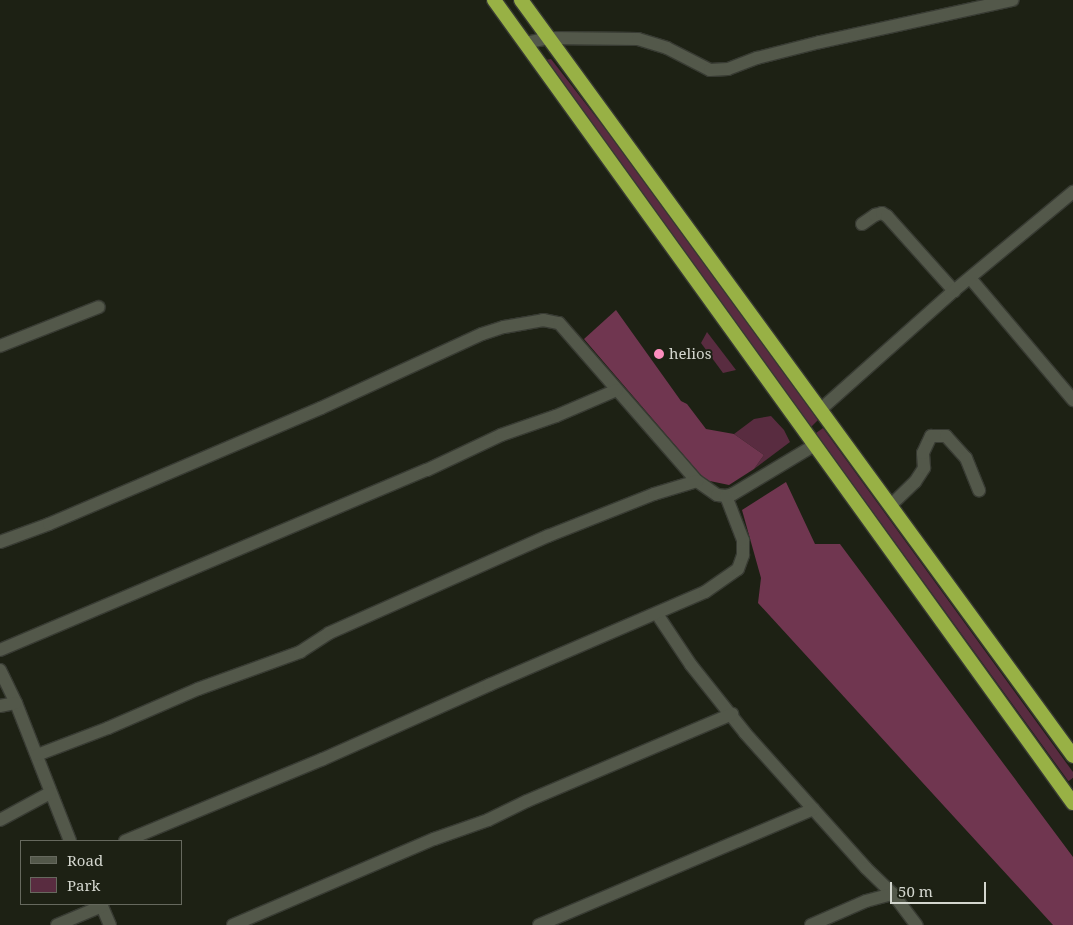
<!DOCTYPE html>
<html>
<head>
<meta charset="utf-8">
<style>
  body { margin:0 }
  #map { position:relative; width:1073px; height:925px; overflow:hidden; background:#1d2114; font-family:"Noto Serif",serif }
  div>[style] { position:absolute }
  .green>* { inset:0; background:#592c40; transform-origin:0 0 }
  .forest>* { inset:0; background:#703650 }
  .roads { filter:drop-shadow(1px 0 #383b33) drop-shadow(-1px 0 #383b33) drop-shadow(0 1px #383b33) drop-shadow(0 -1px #383b33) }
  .minor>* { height:12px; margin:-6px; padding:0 6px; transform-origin:6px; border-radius:6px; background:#53584a }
  .trunk>* { height:14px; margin:-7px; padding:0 7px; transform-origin:7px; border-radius:7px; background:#98b145 }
  .dots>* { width:14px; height:14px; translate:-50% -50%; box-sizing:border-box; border:2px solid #1d2114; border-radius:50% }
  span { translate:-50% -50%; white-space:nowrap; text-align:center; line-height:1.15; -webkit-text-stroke:4px #1d2114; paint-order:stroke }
  .poi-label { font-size:15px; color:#d3d6ce }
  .left { translate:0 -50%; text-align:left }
  .legend { position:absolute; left:20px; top:840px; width:162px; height:65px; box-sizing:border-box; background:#1d2114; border:1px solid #66695e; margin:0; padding:6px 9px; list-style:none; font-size:15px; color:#d3d6ce }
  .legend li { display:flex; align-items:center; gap:10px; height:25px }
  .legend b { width:25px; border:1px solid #66695e }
  .scale { position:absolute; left:890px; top:882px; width:96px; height:22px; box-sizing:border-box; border:2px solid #d3d6ce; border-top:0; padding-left:6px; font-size:15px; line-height:18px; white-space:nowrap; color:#d3d6ce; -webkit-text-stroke:4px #1d2114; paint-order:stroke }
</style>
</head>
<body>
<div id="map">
  <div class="green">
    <i style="clip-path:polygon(551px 59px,641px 175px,818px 420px,811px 427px,546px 60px)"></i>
    <i style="clip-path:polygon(707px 332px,736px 370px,723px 373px,701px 343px)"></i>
    <i style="clip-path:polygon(771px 416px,784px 430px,790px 442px,754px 469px,764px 455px,734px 434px,754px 419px)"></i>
    <i style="left:823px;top:428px;width:430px;height:9px;rotate:54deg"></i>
  </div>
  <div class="forest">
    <i style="clip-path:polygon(616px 310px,681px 401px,687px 404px,706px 429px,734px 434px,764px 455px,754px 469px,729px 485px,705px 480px,584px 339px)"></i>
    <i style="clip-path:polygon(786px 482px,815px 544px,840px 544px,1073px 857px,1073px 925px,1053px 925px,758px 603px,761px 578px,742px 510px)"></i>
  </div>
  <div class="roads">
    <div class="minor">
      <i style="left:525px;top:43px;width:24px;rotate:-12deg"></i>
      <i style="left:548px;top:38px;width:90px;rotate:0.6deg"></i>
      <i style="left:638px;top:39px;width:30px;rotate:17deg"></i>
      <i style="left:667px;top:48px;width:48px;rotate:27.1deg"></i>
      <i style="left:710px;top:70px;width:18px;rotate:-3deg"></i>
      <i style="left:728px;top:69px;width:31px;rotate:-21deg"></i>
      <i style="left:757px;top:58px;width:65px;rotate:-14.3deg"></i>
      <i style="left:820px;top:42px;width:197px;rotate:-12.3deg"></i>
      <i style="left:862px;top:224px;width:16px;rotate:-35deg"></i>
      <i style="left:875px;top:215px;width:7px;rotate:-16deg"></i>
      <i style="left:882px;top:213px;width:6px;rotate:31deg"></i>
      <i style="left:887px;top:216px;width:101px;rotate:48.2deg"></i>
      <i style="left:970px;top:278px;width:160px;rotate:49.8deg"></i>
      <i style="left:0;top:346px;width:106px;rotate:-21.5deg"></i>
      <i style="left:820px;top:410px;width:174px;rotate:-41.7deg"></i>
      <i style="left:950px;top:294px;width:160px;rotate:-39.7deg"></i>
      <i style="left:890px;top:506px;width:35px;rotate:-44deg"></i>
      <i style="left:915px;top:482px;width:17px;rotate:-57deg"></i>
      <i style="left:924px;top:468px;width:15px;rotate:-94deg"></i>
      <i style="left:923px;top:453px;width:19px;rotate:-65deg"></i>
      <i style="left:931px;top:436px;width:15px"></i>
      <i style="left:946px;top:436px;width:30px;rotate:48deg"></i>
      <i style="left:966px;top:458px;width:35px;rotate:68deg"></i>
      <i style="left:0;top:542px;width:52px;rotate:-20.2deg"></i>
      <i style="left:49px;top:524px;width:296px;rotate:-23.1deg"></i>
      <i style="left:321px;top:408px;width:177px;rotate:-24.7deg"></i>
      <i style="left:482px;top:334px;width:23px;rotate:-18deg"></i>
      <i style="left:504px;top:327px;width:40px;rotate:-10deg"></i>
      <i style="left:543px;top:320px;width:16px;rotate:11deg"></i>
      <i style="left:559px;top:323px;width:210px;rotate:48.9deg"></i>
      <i style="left:697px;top:481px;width:24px;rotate:35deg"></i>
      <i style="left:717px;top:495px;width:9px;rotate:6deg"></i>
      <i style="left:726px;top:496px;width:7px;rotate:-16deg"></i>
      <i style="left:733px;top:494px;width:96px;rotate:-30.9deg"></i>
      <i style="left:657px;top:614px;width:61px;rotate:56.3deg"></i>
      <i style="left:691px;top:665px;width:87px;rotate:51.5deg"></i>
      <i style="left:745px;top:733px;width:181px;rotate:48.1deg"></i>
      <i style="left:866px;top:868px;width:37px;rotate:44deg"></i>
      <i style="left:893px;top:894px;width:39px;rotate:53deg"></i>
      <i style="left:0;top:650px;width:463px;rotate:-22.9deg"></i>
      <i style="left:427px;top:470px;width:82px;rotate:-25.3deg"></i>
      <i style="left:501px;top:435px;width:58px;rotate:-19.1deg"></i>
      <i style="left:556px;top:416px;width:66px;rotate:-23.1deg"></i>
      <i style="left:0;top:670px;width:37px;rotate:64deg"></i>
      <i style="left:16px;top:703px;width:148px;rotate:68.6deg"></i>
      <i style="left:0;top:706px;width:16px;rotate:-11deg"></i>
      <i style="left:37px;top:755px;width:76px;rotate:-20.8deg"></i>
      <i style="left:108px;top:728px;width:98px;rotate:-23.4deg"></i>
      <i style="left:198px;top:689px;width:109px;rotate:-19.9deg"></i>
      <i style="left:300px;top:652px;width:35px;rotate:-33deg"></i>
      <i style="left:329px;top:633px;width:240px;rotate:-23.9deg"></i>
      <i style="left:548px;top:536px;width:114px;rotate:-21.6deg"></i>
      <i style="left:654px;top:494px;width:45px;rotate:-16.8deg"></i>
      <i style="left:0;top:820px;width:57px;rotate:-28.4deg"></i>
      <i style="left:125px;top:841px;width:214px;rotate:-22.5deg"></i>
      <i style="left:323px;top:759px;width:182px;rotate:-24deg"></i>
      <i style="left:489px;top:685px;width:235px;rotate:-23.3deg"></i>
      <i style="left:705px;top:592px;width:40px;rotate:-34.9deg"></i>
      <i style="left:738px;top:569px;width:15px;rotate:-70deg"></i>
      <i style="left:743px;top:555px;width:15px;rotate:-90deg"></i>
      <i style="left:743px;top:540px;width:47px;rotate:-111.1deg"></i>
      <i style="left:101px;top:904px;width:23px;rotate:67deg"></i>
      <i style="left:57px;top:925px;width:49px;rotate:-22.9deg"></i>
      <i style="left:233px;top:925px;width:219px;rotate:-23.2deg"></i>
      <i style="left:434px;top:839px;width:57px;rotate:-19.4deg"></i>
      <i style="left:488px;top:820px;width:43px;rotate:-26deg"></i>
      <i style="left:527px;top:801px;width:223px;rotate:-23deg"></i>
      <i style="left:539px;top:925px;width:298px;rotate:-22.9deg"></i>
      <i style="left:811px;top:925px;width:60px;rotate:-23.6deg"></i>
      <i style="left:866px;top:901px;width:28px;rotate:-15deg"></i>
    </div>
    <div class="trunk">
      <i style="left:494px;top:0;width:990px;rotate:54.21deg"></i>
      <i style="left:521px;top:0;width:936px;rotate:53.86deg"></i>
    </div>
  </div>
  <div class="dots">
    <i style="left:659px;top:354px;background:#fd8ebe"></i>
  </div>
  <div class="poi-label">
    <span class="left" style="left:669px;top:354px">helios</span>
  </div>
  <ul class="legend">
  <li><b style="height:6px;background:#53584a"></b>Road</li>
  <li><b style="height:14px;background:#592c40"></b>Park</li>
  </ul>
  <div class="scale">50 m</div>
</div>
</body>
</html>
